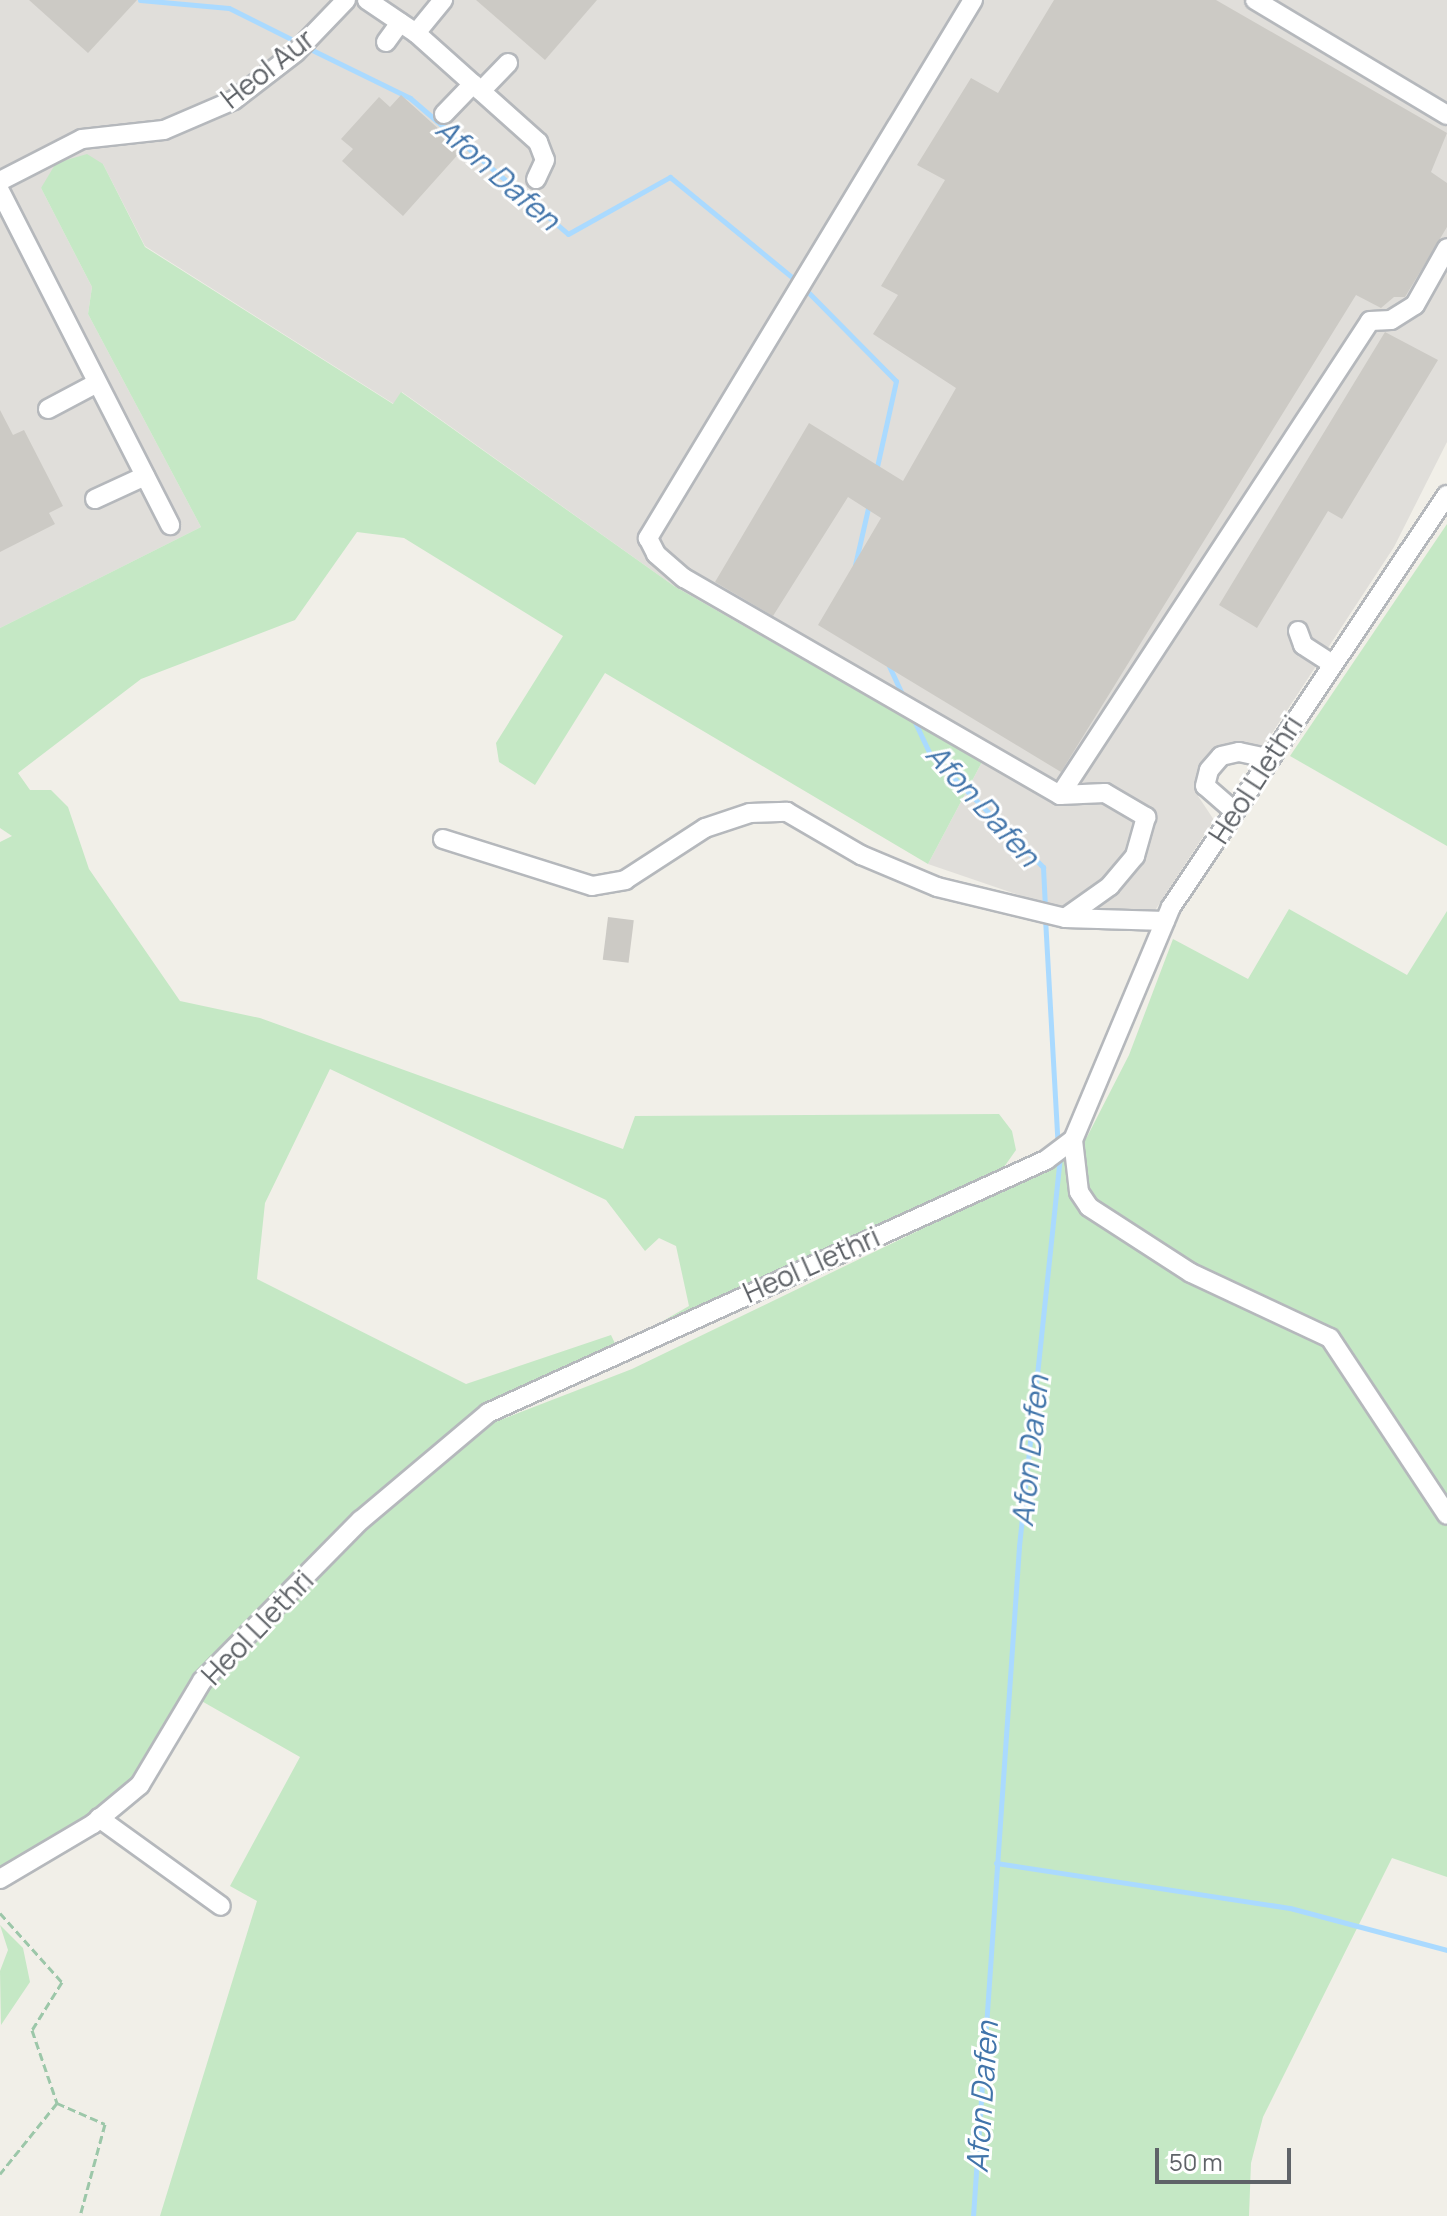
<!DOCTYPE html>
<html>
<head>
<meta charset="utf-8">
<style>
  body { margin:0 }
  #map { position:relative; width:1447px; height:2216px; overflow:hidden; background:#f1efe8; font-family:Manrope,sans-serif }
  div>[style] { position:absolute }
  .industrial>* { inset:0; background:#e0deda }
  .green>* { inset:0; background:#c5e8c5 }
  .stream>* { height:5px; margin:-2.5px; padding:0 2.5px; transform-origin:2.5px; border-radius:2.5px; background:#aadaff }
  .building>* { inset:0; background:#cccac5; transform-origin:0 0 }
  .path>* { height:3px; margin-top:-1.5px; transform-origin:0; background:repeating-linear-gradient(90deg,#9cc7a9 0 8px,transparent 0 12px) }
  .roads { filter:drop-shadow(2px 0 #b5b8bc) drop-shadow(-2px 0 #b5b8bc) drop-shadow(0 2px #b5b8bc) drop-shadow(0 -2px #b5b8bc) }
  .minor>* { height:18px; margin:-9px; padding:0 9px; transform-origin:9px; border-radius:9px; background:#fff }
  span { translate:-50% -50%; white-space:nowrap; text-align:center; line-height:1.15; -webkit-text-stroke:6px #fff; paint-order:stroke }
  .street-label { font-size:28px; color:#5f6368 }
  .water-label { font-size:30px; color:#4174aa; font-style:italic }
  .scale { position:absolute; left:1155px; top:2148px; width:136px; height:36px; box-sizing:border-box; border:4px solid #5f6368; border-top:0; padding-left:10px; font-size:24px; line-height:28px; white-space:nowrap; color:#5f6368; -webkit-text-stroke:6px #fff; paint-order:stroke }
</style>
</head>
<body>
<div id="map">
  <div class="industrial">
    <i style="clip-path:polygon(0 0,1447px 0,1447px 442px,1394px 547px,1263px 747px,1236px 744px,1213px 752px,1199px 770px,1198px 796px,1214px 820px,1154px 912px,1054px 907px,928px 864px,982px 762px,674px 586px,402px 392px,394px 404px,145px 246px,103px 164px,41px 188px,92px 287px,88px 314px,201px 527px,0 628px)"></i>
  </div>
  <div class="green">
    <i style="clip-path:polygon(87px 154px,103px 164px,145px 247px,393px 404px,401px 392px,674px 586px,982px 762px,928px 864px,605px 673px,535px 785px,499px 762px,496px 743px,563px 636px,404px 538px,357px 532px,295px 620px,141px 679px,18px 773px,30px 790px,51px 790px,68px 807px,89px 869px,180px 1001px,260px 1018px,623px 1149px,635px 1116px,999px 1114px,1012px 1131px,1016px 1150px,1004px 1167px,675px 1328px,656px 1325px,689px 1306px,676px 1246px,659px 1238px,645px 1251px,606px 1200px,330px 1069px,265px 1203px,257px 1279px,466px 1384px,611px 1335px,620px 1354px,488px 1413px,202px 1681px,140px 1785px,0 1877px,0 842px,12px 836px,0 828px,0 628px,201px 527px,88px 314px,92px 287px,41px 188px,56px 163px)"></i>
    <i style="clip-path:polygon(1447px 524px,1447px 846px,1290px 756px)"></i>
    <i style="clip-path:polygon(1289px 909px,1407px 975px,1447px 911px,1447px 1877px,1392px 1858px,1263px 2117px,1251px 2163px,1249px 2216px,160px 2216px,257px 1901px,230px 1886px,300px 1757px,198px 1699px,212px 1682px,352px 1538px,446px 1451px,490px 1424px,632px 1369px,1054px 1165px,1087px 1137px,1129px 1055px,1173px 939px,1248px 979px)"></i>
    <i style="clip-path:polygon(0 1925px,23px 1948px,30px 1982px,1px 2025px,0 1971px,8px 1950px)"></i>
  </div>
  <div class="stream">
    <i style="left:140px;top:0;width:89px;rotate:5.1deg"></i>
    <i style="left:229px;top:8px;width:76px;rotate:26.6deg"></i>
    <i style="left:306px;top:47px;width:116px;rotate:26.1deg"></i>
    <i style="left:410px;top:98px;width:208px;rotate:40.7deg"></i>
    <i style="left:568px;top:234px;width:117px;rotate:-29.2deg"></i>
    <i style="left:670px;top:177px;width:166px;rotate:39.4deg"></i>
    <i style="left:805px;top:289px;width:129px;rotate:45.3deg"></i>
    <i style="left:896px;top:381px;width:92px;rotate:102.5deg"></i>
    <i style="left:855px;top:565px;width:63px;rotate:-77.1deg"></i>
    <i style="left:889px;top:666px;width:33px;rotate:65deg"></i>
    <i style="left:912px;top:716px;width:42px;rotate:64.7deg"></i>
    <i style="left:930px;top:754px;width:160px;rotate:45deg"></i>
    <i style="left:1043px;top:867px;width:41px;rotate:87.2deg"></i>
    <i style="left:1045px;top:918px;width:229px;rotate:86.8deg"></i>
    <i style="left:996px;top:1863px;width:297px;rotate:8.7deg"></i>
    <i style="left:1290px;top:1908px;width:163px;rotate:15deg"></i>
    <i style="left:973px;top:2216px;width:672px;rotate:-86.07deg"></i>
    <i style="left:1019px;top:1546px;width:391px;rotate:-84deg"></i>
  </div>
  <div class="building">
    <i style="clip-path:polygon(29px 0,137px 0,88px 53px)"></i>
    <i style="clip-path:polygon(476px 0,597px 0,545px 60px)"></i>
    <i style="clip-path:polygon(1054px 0,1216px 0,1447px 133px,1431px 172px,1447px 183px,1447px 227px,1405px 297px,1394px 297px,1381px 308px,1356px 295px,1061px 772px,818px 625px,881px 518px,848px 497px,773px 616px,715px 582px,809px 423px,903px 481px,956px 388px,873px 334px,898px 295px,881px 286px,945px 180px,917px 165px,971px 78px,998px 93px)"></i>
    <i style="clip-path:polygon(401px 95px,462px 150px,403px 216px,342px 161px,353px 149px,341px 139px,379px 97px,390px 107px)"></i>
    <i style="clip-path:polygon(1385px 332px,1438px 360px,1342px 519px,1328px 511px,1257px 628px,1219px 605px)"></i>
    <i style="clip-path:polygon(0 410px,13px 435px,24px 430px,63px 506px,49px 513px,55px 524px,0 552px)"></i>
    <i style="left:608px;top:917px;width:26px;height:43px;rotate:7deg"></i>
  </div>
  <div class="path">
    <i style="left:0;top:1913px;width:93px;rotate:48.1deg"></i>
    <i style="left:62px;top:1982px;width:57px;rotate:122deg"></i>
    <i style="left:32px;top:2030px;width:77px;rotate:71.1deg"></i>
    <i style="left:57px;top:2103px;width:91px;rotate:128.8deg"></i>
    <i style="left:57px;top:2103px;width:52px;rotate:23.6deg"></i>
    <i style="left:105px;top:2124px;width:95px;rotate:105.2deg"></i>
  </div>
  <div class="roads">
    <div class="minor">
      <i style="left:367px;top:0;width:59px;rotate:34deg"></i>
      <i style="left:416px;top:33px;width:164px;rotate:41.8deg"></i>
      <i style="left:538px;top:142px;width:19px;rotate:69deg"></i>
      <i style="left:545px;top:160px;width:21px;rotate:115deg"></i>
      <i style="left:973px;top:0;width:629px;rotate:121.14deg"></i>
      <i style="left:648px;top:538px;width:18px;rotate:63deg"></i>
      <i style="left:656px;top:554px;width:37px;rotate:41deg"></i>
      <i style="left:684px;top:578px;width:434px;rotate:30deg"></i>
      <i style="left:1060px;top:795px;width:45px;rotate:-2.5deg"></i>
      <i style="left:1105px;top:793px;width:48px;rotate:30.3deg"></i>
      <i style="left:1146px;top:817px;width:41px;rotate:105.8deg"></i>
      <i style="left:1135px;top:856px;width:39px;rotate:130deg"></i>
      <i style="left:1110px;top:886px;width:55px;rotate:144.6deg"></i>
      <i style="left:1255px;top:0;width:224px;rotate:30.9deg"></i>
      <i style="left:416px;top:33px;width:43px;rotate:-50.7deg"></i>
      <i style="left:386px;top:42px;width:24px;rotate:-54deg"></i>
      <i style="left:481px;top:91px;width:39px;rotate:-46deg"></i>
      <i style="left:444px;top:114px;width:42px;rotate:-46deg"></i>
      <i style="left:0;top:181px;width:92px;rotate:-27.1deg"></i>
      <i style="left:82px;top:139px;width:82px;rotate:-6.3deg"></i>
      <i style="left:164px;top:130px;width:76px;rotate:-23.2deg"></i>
      <i style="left:234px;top:100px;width:78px;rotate:-37.7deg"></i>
      <i style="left:296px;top:52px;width:72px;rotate:-46.1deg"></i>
      <i style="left:0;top:191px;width:375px;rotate:63deg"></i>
      <i style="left:48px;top:409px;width:55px;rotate:-28deg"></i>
      <i style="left:95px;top:499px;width:55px;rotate:-24.7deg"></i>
      <i style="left:1298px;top:631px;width:15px;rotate:70deg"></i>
      <i style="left:1303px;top:645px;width:35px;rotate:33deg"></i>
      <i style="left:1060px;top:795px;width:566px;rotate:-56.81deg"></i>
      <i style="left:1370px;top:321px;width:21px;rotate:-3deg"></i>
      <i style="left:1391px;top:320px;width:28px;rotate:-32deg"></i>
      <i style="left:1415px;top:305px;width:65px;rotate:-60.7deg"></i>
      <i style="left:1234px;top:811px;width:38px;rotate:-139deg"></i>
      <i style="left:1205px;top:786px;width:16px;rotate:-76deg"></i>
      <i style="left:1209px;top:770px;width:18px;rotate:-49deg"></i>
      <i style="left:1221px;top:756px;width:18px;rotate:-13deg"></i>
      <i style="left:1239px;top:752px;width:30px;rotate:12deg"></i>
      <i style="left:443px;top:839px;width:156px;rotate:17.5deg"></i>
      <i style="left:592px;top:886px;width:34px;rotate:-10deg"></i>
      <i style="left:625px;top:880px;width:95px;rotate:-33deg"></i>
      <i style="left:705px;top:828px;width:47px;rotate:-18.4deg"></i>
      <i style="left:750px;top:813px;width:37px;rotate:-2deg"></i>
      <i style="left:787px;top:812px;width:86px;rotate:30.2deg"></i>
      <i style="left:861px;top:855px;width:82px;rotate:22.8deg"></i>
      <i style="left:937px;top:887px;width:132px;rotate:13.6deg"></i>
      <i style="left:1065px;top:918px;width:100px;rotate:1.7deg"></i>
      <i style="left:1073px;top:1140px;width:52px;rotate:83.4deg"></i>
      <i style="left:1079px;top:1192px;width:18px;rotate:56deg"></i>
      <i style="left:1089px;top:1207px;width:121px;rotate:32.9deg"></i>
      <i style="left:1191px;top:1273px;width:153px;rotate:25.1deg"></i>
      <i style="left:1330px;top:1338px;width:212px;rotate:56.5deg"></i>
      <i style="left:99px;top:1818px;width:150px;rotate:35.8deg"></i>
      <i style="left:0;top:1879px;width:108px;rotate:-30.6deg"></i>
      <i style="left:93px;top:1824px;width:61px;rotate:-39.7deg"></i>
      <i style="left:140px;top:1785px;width:121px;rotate:-59.2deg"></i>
      <i style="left:202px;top:1681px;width:226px;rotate:-45.4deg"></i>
      <i style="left:361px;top:1520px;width:166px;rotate:-40.1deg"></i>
      <i style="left:488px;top:1413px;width:613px;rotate:-24.39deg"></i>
      <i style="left:1046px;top:1160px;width:34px;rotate:-37deg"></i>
      <i style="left:1073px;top:1140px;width:253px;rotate:-67.2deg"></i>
      <i style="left:1171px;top:907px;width:496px;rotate:-56.2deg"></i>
    </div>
  </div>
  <div class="street-label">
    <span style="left:267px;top:68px;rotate:-38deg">Heol Aur</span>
    <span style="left:1255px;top:779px;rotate:-57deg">Heol Llethri</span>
    <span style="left:811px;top:1264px;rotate:-24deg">Heol Llethri</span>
    <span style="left:257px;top:1627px;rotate:-46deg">Heol Llethri</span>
  </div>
  <div class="water-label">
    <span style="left:498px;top:174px;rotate:41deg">Afon Dafen</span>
    <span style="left:983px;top:805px;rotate:48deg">Afon Dafen</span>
    <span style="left:1030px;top:1451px;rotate:-84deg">Afon Dafen</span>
    <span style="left:982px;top:2097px;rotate:-86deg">Afon Dafen</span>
  </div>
  <div class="scale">50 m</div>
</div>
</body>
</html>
